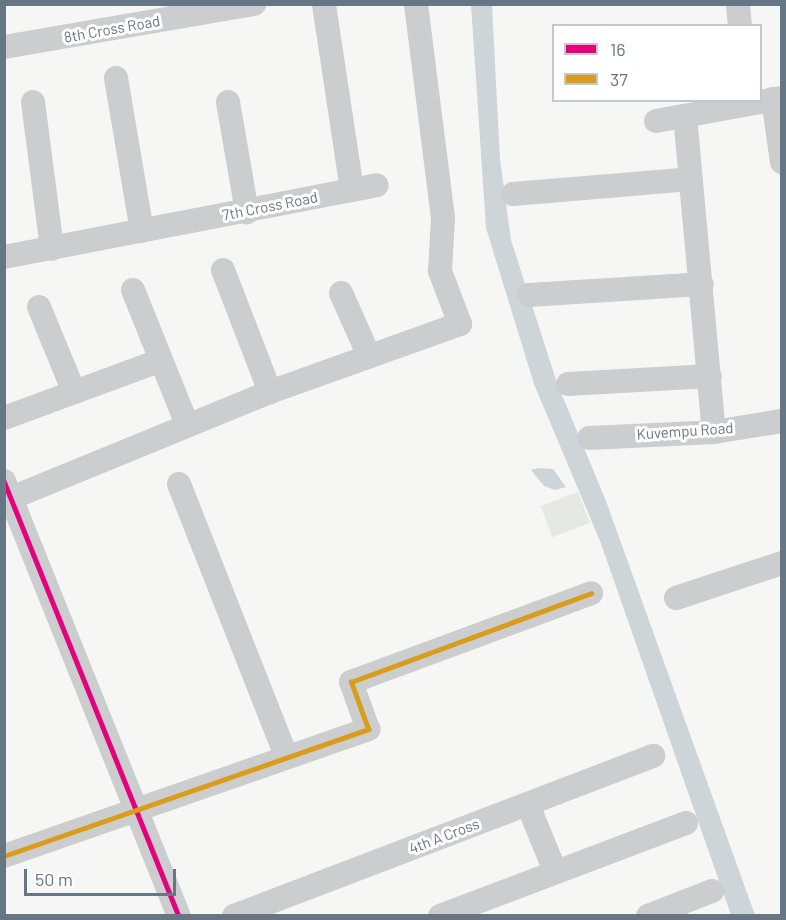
<!DOCTYPE html>
<html>
<head>
<meta charset="utf-8">
<style>
  body { margin:0 }
  #map { position:relative; width:786px; height:920px; overflow:hidden; background:#f6f6f5; font-family:Barlow,sans-serif }
  div>[style] { position:absolute }
  .green>* { inset:0; background:#e6e9e3; transform-origin:0 0 }
  .water>* { inset:0; background:#ced5d8 }
  .minor>* { height:24px; margin:-12px; padding:0 12px; transform-origin:12px; border-radius:12px; background:#cccdce }
  .bus-1>* { height:4.5px; margin:-2.25px; padding:0 2.25px; transform-origin:2.25px; border-radius:2.25px; background:#e5007d }
  .bus-2>* { height:4.5px; margin:-2.25px; padding:0 2.25px; transform-origin:2.25px; border-radius:2.25px; background:#da9c1b }
  span { translate:-50% -50%; white-space:nowrap; text-align:center; line-height:1.15; -webkit-text-stroke:6px #fff; paint-order:stroke }
  .street-label { font-size:15px; color:#667685 }
  .frame { position:absolute; inset:0; border:6px solid #667685; pointer-events:none }
  .legend { position:absolute; left:552px; top:24px; width:210px; height:78px; box-sizing:border-box; background:#fff; border:2px solid #c2c8ce; margin:0; padding:8px 10px; list-style:none; font-size:18px; color:#667685 }
  .legend li { display:flex; align-items:center; gap:12px; height:30px }
  .legend b { width:30px; border:2px solid #c2c8ce }
  .scale { position:absolute; left:24px; top:869px; width:152px; height:27px; box-sizing:border-box; border:3px solid #667685; border-top:0; padding-left:8px; font-size:18px; line-height:21px; white-space:nowrap; color:#667685; -webkit-text-stroke:4px #fff; paint-order:stroke }
</style>
</head>
<body>
<div id="map">
  <div class="green">
    <i style="left:578px;top:492px;width:33px;height:40px;rotate:69deg"></i>
  </div>
  <div class="water">
    <i style="clip-path:polygon(471px 5px,492px 5px,500px 159px,511px 240px,557px 383px,606px 501px,755px 915px,731px 915px,600px 541px,534px 384px,486px 228px)"></i>
    <i style="clip-path:polygon(538px 468px,553px 469px,566px 487px,555px 490px,544px 486px,531px 470px)"></i>
  </div>
  <div class="minor">
    <i style="left:738px;top:4px;width:22px;rotate:85deg"></i>
    <i style="left:4px;top:47px;width:254px;rotate:-9.8deg"></i>
    <i style="left:116px;top:78px;width:155px;rotate:80.4deg"></i>
    <i style="left:773px;top:99px;width:64px;rotate:81.9deg"></i>
    <i style="left:33px;top:102px;width:148px;rotate:82.6deg"></i>
    <i style="left:228px;top:102px;width:112px;rotate:80.2deg"></i>
    <i style="left:685px;top:116px;width:317px;rotate:84.8deg"></i>
    <i style="left:656px;top:121px;width:128px;rotate:-10.3deg"></i>
    <i style="left:352px;top:190px;width:25px;rotate:-11deg"></i>
    <i style="left:513px;top:194px;width:178px;rotate:-4.8deg"></i>
    <i style="left:4px;top:257px;width:354px;rotate:-10.9deg"></i>
    <i style="left:352px;top:190px;width:188px;rotate:-98.6deg"></i>
    <i style="left:223px;top:270px;width:131px;rotate:68.9deg"></i>
    <i style="left:133px;top:290px;width:144px;rotate:68.1deg"></i>
    <i style="left:341px;top:293px;width:69px;rotate:66deg"></i>
    <i style="left:529px;top:295px;width:173px;rotate:-3.6deg"></i>
    <i style="left:39px;top:307px;width:92px;rotate:67.6deg"></i>
    <i style="left:568px;top:384px;width:142px;rotate:-3.2deg"></i>
    <i style="left:4px;top:418px;width:165px;rotate:-20.2deg"></i>
    <i style="left:589px;top:438px;width:125px;rotate:-2.7deg"></i>
    <i style="left:714px;top:432px;width:69px;rotate:-9.2deg"></i>
    <i style="left:4px;top:481px;width:469px;rotate:68.1deg"></i>
    <i style="left:179px;top:484px;width:292px;rotate:68.5deg"></i>
    <i style="left:4px;top:501px;width:287px;rotate:-22.3deg"></i>
    <i style="left:270px;top:392px;width:202px;rotate:-19.7deg"></i>
    <i style="left:460px;top:324px;width:57px;rotate:-110.7deg"></i>
    <i style="left:440px;top:271px;width:53px;rotate:-86.8deg"></i>
    <i style="left:443px;top:218px;width:216px;rotate:-97.2deg"></i>
    <i style="left:676px;top:598px;width:112px;rotate:-18.3deg"></i>
    <i style="left:528px;top:805px;width:71px;rotate:67.8deg"></i>
    <i style="left:4px;top:856px;width:386px;rotate:-19.2deg"></i>
    <i style="left:368px;top:729px;width:50px;rotate:-109.9deg"></i>
    <i style="left:351px;top:682px;width:256px;rotate:-20.3deg"></i>
    <i style="left:234px;top:916px;width:449px;rotate:-20.9deg"></i>
    <i style="left:440px;top:916px;width:263px;rotate:-20.7deg"></i>
    <i style="left:648px;top:916px;width:69px;rotate:-21.3deg"></i>
  </div>
  <div class="bus-1">
    <i style="left:4px;top:481px;width:469px;rotate:68.1deg"></i>
  </div>
  <div class="bus-2">
    <i style="left:4px;top:856px;width:386px;rotate:-19.2deg"></i>
    <i style="left:368px;top:729px;width:50px;rotate:-109.9deg"></i>
    <i style="left:351px;top:682px;width:256px;rotate:-20.3deg"></i>
  </div>
  <div class="street-label">
    <span style="left:112px;top:29px;rotate:-10deg">8th Cross Road</span>
    <span style="left:270px;top:206px;rotate:-11deg">7th Cross Road</span>
    <span style="left:685px;top:431px;rotate:-4deg">Kuvempu Road</span>
    <span style="left:444px;top:836px;rotate:-21deg">4th A Cross</span>
  </div>
  <div class="frame"></div>
  <ul class="legend">
  <li><b style="height:8px;background:#e5007d"></b>16</li>
  <li><b style="height:8px;background:#da9c1b"></b>37</li>
  </ul>
  <div class="scale">50 m</div>
</div>
</body>
</html>
